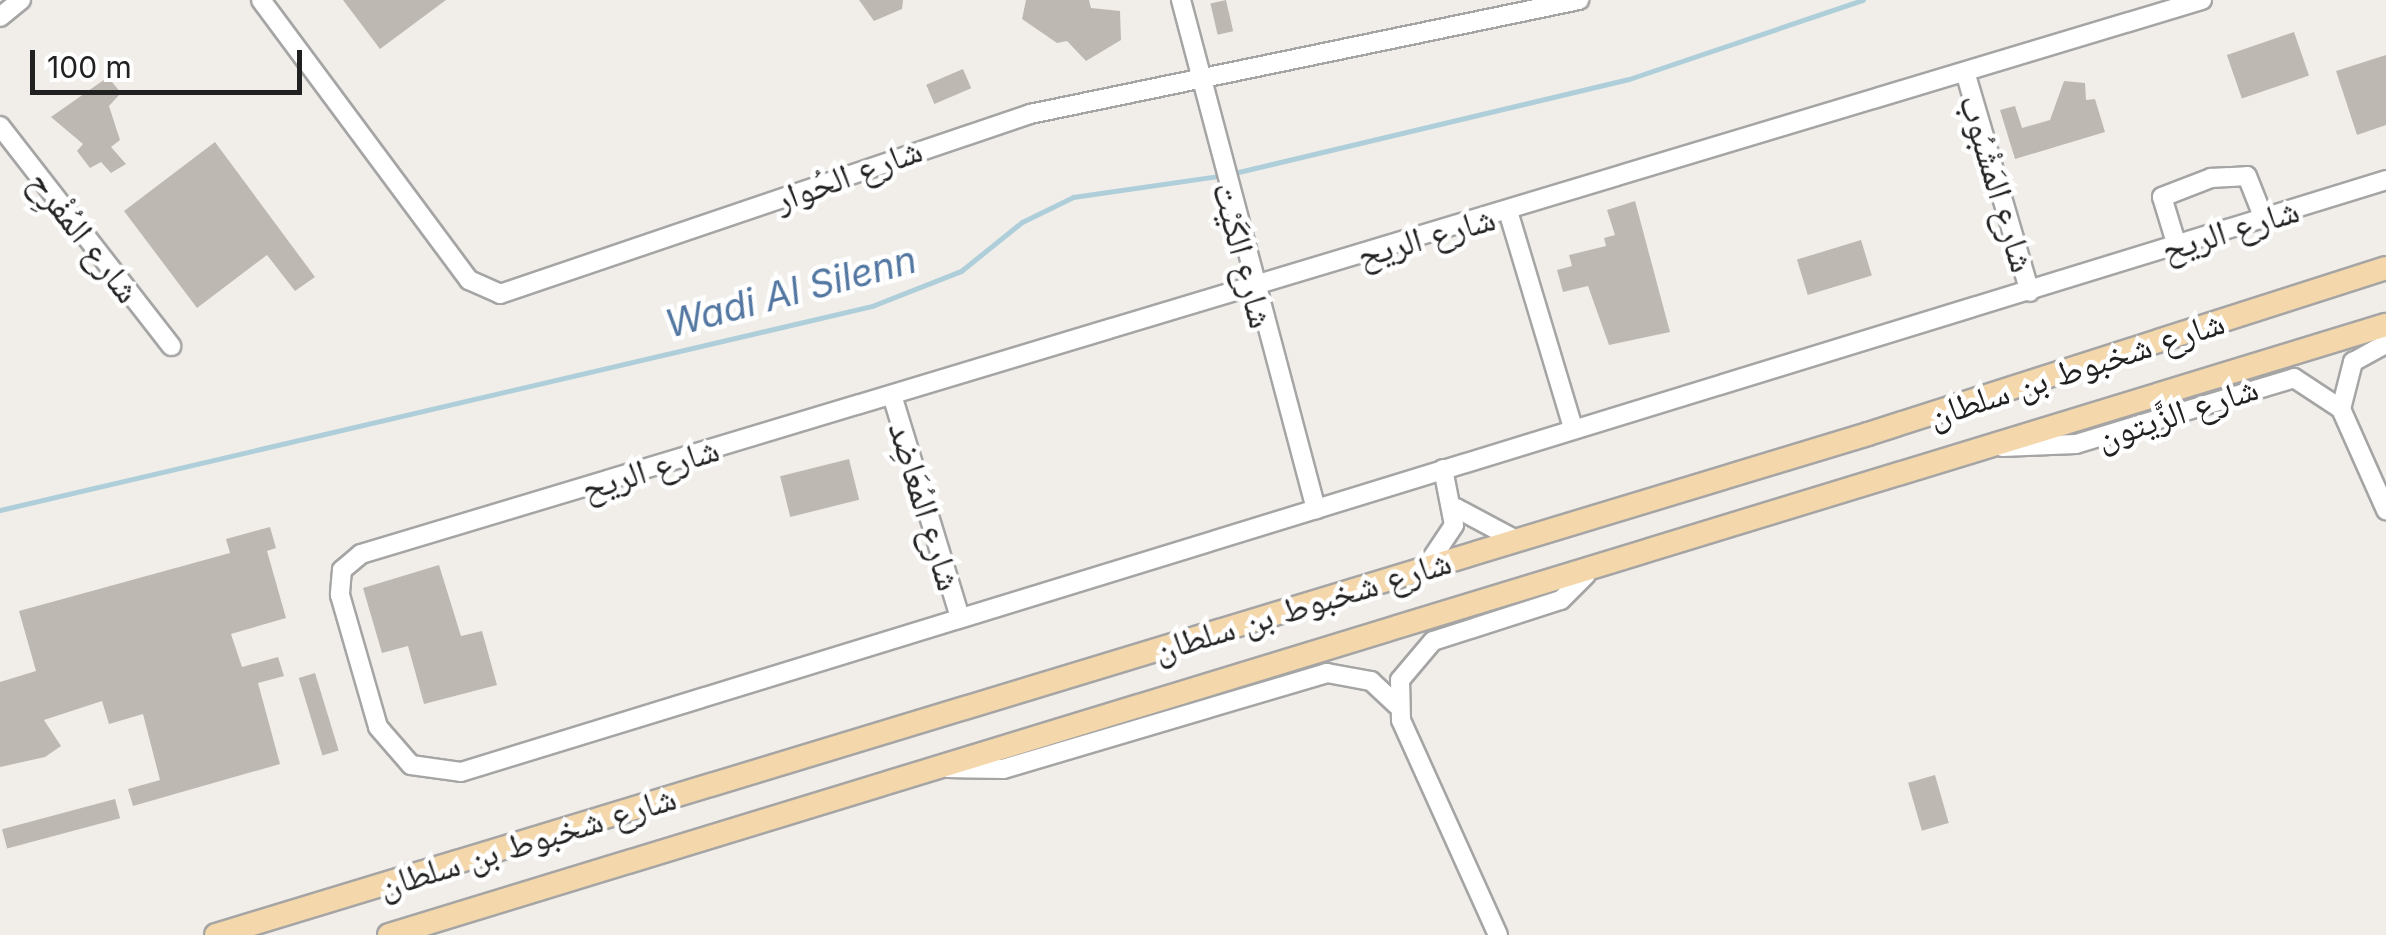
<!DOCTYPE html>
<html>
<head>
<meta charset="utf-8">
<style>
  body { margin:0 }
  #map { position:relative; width:2386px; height:935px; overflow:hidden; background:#f1eee9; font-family:Inter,"Noto Naskh Arabic",sans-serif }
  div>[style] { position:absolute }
  .stream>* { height:5px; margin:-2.5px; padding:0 2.5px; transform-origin:2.5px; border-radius:2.5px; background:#aeceda }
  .building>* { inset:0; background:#beb8b2; transform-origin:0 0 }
  .roads { filter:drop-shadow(2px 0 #a5a5a5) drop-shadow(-2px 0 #a5a5a5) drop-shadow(0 2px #a5a5a5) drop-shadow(0 -2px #a5a5a5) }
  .minor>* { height:18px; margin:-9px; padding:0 9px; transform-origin:9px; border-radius:9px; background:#fff }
  .major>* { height:22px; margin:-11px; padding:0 11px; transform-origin:11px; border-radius:11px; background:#f4d7ab }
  span { translate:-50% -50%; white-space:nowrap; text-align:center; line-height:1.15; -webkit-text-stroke:9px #fff; paint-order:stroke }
  .street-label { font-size:35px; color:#212121 }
  .water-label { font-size:38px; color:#5377a1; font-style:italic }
  .scale { position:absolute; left:30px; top:50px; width:272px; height:45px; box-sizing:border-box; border:5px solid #212121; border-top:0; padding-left:12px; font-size:30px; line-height:35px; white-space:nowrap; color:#212121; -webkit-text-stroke:8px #fff; paint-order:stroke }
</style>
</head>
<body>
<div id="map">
  <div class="stream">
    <i style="left:0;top:510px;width:896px;rotate:-13.17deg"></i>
    <i style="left:872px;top:306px;width:96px;rotate:-21.5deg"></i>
    <i style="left:961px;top:271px;width:78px;rotate:-38.8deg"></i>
    <i style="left:1022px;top:222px;width:57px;rotate:-26.1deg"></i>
    <i style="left:1073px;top:197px;width:155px;rotate:-8.2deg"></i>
    <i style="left:1226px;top:175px;width:414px;rotate:-13.4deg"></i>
    <i style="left:1629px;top:79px;width:247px;rotate:-18.7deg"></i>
  </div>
  <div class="building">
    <i style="clip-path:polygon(343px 0,446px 0,380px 49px)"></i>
    <i style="clip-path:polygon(859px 0,903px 0,902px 9px,874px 21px)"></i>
    <i style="clip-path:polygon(1026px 0,1089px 0,1091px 8px,1120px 11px,1121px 40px,1086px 61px,1067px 41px,1057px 43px,1022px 19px)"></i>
    <i style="left:1226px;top:0;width:32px;height:16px;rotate:77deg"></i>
    <i style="left:2294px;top:32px;width:46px;height:71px;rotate:71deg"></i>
    <i style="clip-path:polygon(2386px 55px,2386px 125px,2357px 135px,2336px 71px)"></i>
    <i style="left:963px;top:69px;width:21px;height:40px;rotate:67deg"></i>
    <i style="clip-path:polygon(108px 77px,121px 93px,109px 106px,120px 140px,111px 147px,126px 164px,111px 173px,101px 162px,90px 168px,77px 151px,83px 144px,51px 117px)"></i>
    <i style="clip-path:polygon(2064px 81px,2085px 83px,2086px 100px,2095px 99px,2105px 132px,2015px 159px,2000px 110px,2015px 106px,2022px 128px,2050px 120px)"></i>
    <i style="clip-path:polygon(215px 142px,315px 277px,295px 291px,267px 255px,197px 308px,124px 211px)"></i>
    <i style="clip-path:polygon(1635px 201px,1670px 332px,1609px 345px,1588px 286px,1563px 292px,1557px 270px,1572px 266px,1569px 255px,1606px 246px,1604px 238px,1615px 235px,1607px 210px)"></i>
    <i style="left:1861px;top:240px;width:37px;height:67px;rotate:73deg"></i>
    <i style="left:849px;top:459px;width:42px;height:71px;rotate:76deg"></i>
    <i style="clip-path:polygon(270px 527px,276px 548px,267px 551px,286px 618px,231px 634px,242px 667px,278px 657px,284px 676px,258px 683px,280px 764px,133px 806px,128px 789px,160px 780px,143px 714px,109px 724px,102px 701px,44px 720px,61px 746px,45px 757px,0 767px,0 682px,36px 671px,19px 611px,230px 553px,226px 539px)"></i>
    <i style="clip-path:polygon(439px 565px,461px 636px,482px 631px,497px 685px,424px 704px,408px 646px,382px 653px,363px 588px)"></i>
    <i style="left:315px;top:673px;width:81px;height:17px;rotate:73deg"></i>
    <i style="left:1935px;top:775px;width:50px;height:28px;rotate:74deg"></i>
    <i style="left:115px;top:799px;width:20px;height:117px;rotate:75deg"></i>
  </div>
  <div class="roads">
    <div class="minor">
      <i style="left:261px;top:0;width:349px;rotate:53.4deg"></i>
      <i style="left:469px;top:280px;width:34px;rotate:24deg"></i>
      <i style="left:500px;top:294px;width:560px;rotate:-18.76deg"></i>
      <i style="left:1030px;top:114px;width:561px;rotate:-11.73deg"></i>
      <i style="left:1181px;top:0;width:527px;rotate:75.15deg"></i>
      <i style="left:2202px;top:0;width:1923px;rotate:163.25deg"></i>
      <i style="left:361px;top:554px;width:25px;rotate:140deg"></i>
      <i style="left:342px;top:570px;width:25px;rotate:95deg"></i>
      <i style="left:340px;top:595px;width:137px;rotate:73.9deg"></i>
      <i style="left:378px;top:727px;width:50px;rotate:49deg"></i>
      <i style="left:411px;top:765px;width:50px;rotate:8deg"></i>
      <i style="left:461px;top:772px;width:2014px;rotate:-17.09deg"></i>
      <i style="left:0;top:17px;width:27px;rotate:-39deg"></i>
      <i style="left:1966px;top:75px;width:226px;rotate:73.6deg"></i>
      <i style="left:0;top:126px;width:279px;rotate:52.1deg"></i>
      <i style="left:1508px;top:211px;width:226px;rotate:73.3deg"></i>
      <i style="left:2177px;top:246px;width:51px;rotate:-107deg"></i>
      <i style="left:2162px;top:197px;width:53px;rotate:-21.2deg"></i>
      <i style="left:2211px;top:178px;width:36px;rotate:-3deg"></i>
      <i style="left:2247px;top:176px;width:46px;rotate:68.4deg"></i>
      <i style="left:892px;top:395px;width:232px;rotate:73deg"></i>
      <i style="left:2341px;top:409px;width:49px;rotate:-75.7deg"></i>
      <i style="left:2353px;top:362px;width:38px;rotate:-29deg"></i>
      <i style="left:2002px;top:447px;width:74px;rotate:-2.3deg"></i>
      <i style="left:2076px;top:444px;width:228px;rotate:-16.8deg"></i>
      <i style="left:2294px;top:378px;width:56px;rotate:33.4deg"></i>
      <i style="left:2341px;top:409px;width:111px;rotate:66deg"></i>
      <i style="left:1456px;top:508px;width:68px;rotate:28.1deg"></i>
      <i style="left:1426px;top:567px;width:50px;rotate:-56.3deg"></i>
      <i style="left:1454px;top:525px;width:57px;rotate:-101.1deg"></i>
      <i style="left:947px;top:768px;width:56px;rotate:1deg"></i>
      <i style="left:1003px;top:769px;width:338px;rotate:-16.5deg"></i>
      <i style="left:1327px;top:673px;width:45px;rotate:10.3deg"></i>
      <i style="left:1371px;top:681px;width:35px;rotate:43deg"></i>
      <i style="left:1498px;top:935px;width:236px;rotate:-114.3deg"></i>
      <i style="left:1401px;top:720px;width:40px;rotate:-91.4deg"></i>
      <i style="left:1400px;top:680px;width:51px;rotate:-49.8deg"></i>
      <i style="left:1433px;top:641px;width:134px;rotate:-17.8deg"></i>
      <i style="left:1561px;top:600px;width:35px;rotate:-45deg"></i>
    </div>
    <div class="major">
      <i style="left:216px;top:935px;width:1726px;rotate:-16.87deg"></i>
      <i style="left:1868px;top:434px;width:544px;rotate:-17.77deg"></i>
      <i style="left:389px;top:935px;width:2088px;rotate:-16.99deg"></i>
    </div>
  </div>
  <div class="street-label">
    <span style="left:848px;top:174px;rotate:-20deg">شارع الحُوار</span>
    <span style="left:1998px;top:183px;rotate:73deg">شارع المَشْبُوب</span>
    <span style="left:2230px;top:229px;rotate:-17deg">شارع الريح</span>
    <span style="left:85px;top:236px;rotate:52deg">شارع المُفْرِح</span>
    <span style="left:1426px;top:236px;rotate:-16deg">شارع الريح</span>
    <span style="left:1244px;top:255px;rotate:75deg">شارع الكَيْت</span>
    <span style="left:2076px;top:368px;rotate:-18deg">شارع شخبوط بن سلطان</span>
    <span style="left:2177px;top:412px;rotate:-18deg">شارع الزَّيتون</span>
    <span style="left:650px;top:468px;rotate:-17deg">شارع الريح</span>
    <span style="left:926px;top:506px;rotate:73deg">شارع المُعَاضِد</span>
    <span style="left:1302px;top:605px;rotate:-17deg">شارع شخبوط بن سلطان</span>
    <span style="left:527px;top:841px;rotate:-17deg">شارع شخبوط بن سلطان</span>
  </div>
  <div class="water-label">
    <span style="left:791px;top:292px;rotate:-15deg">Wadi Al Silenn</span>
  </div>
  <div class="scale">100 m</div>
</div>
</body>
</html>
